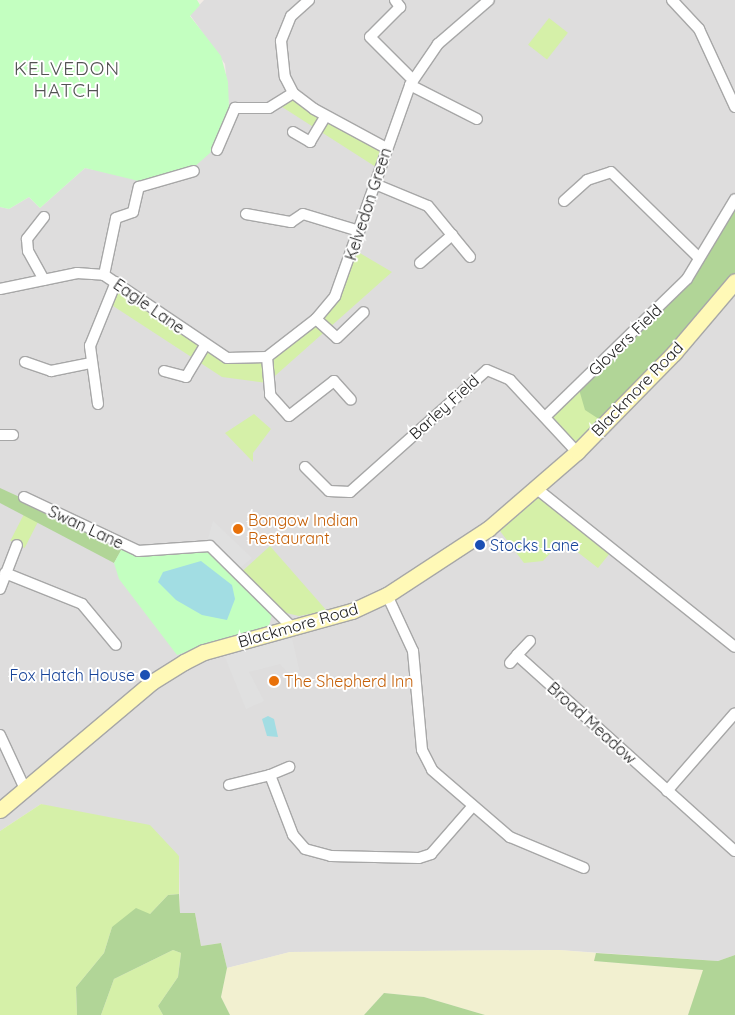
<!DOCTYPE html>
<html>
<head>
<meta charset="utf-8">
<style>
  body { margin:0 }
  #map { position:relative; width:735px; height:1015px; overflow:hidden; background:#f2ece6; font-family:Quicksand,sans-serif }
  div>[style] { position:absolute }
  .residential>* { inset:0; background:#dedddd }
  .farmland>* { inset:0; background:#f2f0d0 }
  .grass>* { inset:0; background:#d5f0a8; transform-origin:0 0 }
  .forest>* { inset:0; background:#b1d597 }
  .park>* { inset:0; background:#c3ffc0 }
  .parking>* { inset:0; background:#e0e0e0 }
  .water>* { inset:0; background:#a2dde3 }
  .roads { filter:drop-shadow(1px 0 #a7a7a7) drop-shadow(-1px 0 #a7a7a7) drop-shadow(0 1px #a7a7a7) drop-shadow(0 -1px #a7a7a7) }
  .street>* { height:10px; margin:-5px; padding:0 5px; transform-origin:5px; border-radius:5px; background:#fff }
  .secondary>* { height:15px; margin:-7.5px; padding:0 7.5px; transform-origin:7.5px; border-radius:7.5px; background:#fff9b7 }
  .dots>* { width:14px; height:14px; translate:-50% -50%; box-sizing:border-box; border:2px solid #fff; border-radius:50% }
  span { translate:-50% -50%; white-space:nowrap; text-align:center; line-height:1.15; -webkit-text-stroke:4px #fff; paint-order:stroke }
  .street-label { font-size:16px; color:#202020 }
  .food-label { font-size:16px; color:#c56008 }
  .left { translate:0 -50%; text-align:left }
  .transit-label { font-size:16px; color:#164399 }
  .right { translate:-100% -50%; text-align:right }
  .quarter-label { font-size:19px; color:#535353; letter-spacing:1px }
</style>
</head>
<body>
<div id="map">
  <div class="residential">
    <i style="clip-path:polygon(204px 0,735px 0,735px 955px,718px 961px,559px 950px,290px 952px,227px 968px,221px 943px,201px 946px,195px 913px,180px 913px,179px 856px,41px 804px,0 831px,0 207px,9px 209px,29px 197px,40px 208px,85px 168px,95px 170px,229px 108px,225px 64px,190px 15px)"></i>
  </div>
  <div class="farmland">
    <i style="clip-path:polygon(559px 950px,596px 953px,595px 961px,704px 970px,688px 1015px,485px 1015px,424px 997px,384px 993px,364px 1015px,230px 1015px,221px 997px,227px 968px,290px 952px)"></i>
  </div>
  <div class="grass">
    <i style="left:549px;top:18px;width:24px;height:34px;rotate:38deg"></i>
    <i style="clip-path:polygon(293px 93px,386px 148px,379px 169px,279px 105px)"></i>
    <i style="clip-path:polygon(353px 249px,392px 272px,267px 383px,222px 377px,107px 302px,116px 282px,227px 358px,267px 357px,335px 296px)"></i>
    <i style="clip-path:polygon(578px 386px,605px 423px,577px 452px,545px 417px)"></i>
    <i style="clip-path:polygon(254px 414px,271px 429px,253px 453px,253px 462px,225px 433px)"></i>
    <i style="clip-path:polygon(537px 489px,614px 548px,598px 568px,562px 540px,543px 561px,524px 563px,494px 523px)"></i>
    <i style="left:24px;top:514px;width:16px;height:30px;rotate:27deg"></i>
    <i style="clip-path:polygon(270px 546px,327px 611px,299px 616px,273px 610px,238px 575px)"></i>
    <i style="clip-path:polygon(41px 804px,150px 825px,179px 856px,179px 894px,168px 895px,150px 914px,112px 927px,104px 953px,76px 987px,77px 1015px,0 1015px,0 831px)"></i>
    <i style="clip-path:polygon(173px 950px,181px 953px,178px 977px,158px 1006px,163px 1015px,101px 1015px,114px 979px)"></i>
  </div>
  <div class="forest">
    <i style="clip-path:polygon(735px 201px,735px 281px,605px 423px,585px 410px,578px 386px,667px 299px)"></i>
    <i style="clip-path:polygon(0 488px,124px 545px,114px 563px,0 503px)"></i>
    <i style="clip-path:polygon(179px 894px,180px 913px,195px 913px,201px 946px,221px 943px,227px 968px,221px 997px,230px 1015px,163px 1015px,158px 1006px,178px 977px,181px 953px,173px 950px,114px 979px,101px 1015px,77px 1015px,76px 987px,104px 953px,112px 927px,136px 908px,150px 914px,168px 895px)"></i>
    <i style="clip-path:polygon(596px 953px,718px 961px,735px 955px,735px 1015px,688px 1015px,703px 970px,594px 961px)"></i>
    <i style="clip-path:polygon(384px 993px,424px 997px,485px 1015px,364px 1015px)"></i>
  </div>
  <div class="park">
    <i style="clip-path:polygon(0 0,197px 0,200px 5px,190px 16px,221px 56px,228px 82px,229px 108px,210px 153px,193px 168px,147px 183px,85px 168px,40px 208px,29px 197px,9px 209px,0 207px)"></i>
    <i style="clip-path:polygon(124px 545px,206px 545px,273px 610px,269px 626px,177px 655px,119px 579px,114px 563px)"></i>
  </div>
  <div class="parking">
    <i style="clip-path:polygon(213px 521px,252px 558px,235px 572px,206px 545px)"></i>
    <i style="clip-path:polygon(292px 638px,300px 673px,290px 675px,280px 664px,249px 672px,264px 701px,246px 709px,223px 652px)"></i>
  </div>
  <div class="water">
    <i style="clip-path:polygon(201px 561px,232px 585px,235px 599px,227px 620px,202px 615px,176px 600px,158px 582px,163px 572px)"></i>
    <i style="clip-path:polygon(268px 716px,274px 719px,278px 737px,267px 736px,262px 719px)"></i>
  </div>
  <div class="roads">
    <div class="street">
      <i style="left:309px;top:0;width:24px;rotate:138deg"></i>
      <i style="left:291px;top:16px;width:27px;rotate:112deg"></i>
      <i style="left:281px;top:41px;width:36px;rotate:84deg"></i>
      <i style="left:285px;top:77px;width:18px;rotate:63deg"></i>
      <i style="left:293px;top:93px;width:26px;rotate:37deg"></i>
      <i style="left:314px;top:109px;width:82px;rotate:28.4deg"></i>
      <i style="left:395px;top:0;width:9px;rotate:54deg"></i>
      <i style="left:400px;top:7px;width:42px;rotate:135deg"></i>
      <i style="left:370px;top:37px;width:61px;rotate:45deg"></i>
      <i style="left:672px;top:0;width:40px;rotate:47deg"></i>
      <i style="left:699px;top:29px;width:86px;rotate:65.2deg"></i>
      <i style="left:410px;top:85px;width:75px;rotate:26.9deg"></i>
      <i style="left:293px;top:132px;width:20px;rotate:30deg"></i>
      <i style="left:310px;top:142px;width:29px;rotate:-59deg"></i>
      <i style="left:217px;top:150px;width:46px;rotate:-66.8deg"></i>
      <i style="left:235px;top:108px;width:34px"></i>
      <i style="left:269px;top:108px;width:28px;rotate:-32deg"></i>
      <i style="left:375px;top:184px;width:57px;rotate:22.5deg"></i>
      <i style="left:428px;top:206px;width:66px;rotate:50.5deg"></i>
      <i style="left:564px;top:201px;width:31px;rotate:-42deg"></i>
      <i style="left:587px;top:180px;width:25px;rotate:-18deg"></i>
      <i style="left:611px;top:172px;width:123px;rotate:44.3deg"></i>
      <i style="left:246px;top:214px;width:46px;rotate:10.1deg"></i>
      <i style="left:291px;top:222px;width:14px;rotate:-34deg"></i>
      <i style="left:303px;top:214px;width:59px;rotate:16.9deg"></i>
      <i style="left:44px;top:217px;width:28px;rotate:128deg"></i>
      <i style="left:27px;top:239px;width:12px;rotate:85deg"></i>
      <i style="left:28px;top:251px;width:33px;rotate:61deg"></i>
      <i style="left:420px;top:263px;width:43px;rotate:-41.2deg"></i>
      <i style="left:104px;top:275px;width:58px;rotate:-78.1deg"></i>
      <i style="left:116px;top:218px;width:18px;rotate:-19deg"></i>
      <i style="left:133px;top:212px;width:26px;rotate:-77deg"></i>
      <i style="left:139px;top:187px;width:57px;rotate:-16.2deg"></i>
      <i style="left:0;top:289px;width:79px;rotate:-11.7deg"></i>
      <i style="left:77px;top:273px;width:27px;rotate:4deg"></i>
      <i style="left:104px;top:275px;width:148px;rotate:34deg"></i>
      <i style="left:227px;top:358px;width:40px;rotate:-1.4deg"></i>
      <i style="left:267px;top:357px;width:62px;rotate:-37.8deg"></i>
      <i style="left:316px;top:319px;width:30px;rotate:-50deg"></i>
      <i style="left:335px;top:296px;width:224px;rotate:-70.4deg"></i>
      <i style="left:410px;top:85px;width:50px;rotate:-55.7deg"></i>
      <i style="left:438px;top:44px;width:67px;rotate:-40.8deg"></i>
      <i style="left:316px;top:319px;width:28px;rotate:42deg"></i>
      <i style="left:337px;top:338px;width:37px;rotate:-44deg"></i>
      <i style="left:267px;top:357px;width:38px;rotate:85deg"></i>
      <i style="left:270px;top:395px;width:28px;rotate:48deg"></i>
      <i style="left:289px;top:416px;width:57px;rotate:-37.9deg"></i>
      <i style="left:334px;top:381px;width:25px;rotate:48deg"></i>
      <i style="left:25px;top:362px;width:28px;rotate:19deg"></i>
      <i style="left:51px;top:371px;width:41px;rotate:-11.3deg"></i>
      <i style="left:164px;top:371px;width:23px;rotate:15deg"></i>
      <i style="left:186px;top:377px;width:37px;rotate:-59deg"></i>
      <i style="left:98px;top:404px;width:59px;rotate:-97.9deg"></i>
      <i style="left:90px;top:346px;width:69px;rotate:-67.9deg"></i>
      <i style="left:545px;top:417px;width:198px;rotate:-44.2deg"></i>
      <i style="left:687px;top:279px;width:93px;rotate:-59deg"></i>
      <i style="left:0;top:435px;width:13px"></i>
      <i style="left:305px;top:467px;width:34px;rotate:45deg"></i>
      <i style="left:329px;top:491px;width:21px;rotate:3deg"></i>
      <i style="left:350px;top:492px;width:183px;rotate:-41.7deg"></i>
      <i style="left:487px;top:370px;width:25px;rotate:23deg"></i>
      <i style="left:510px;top:380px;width:98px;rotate:47.1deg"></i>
      <i style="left:537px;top:489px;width:253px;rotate:38.6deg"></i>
      <i style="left:24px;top:497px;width:126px;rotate:25.3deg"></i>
      <i style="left:138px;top:551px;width:72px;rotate:-4deg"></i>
      <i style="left:210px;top:546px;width:118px;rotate:44.7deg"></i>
      <i style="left:5px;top:573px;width:83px;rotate:21.9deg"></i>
      <i style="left:82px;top:604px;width:53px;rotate:50.3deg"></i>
      <i style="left:0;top:589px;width:47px;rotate:-68.9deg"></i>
      <i style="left:387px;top:595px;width:62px;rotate:65.1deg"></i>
      <i style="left:413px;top:651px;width:99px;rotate:84.8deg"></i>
      <i style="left:422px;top:750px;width:22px;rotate:63deg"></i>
      <i style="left:432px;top:770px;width:103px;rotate:40.7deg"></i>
      <i style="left:510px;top:837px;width:80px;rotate:22.7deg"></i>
      <i style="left:517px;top:655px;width:19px;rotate:-47deg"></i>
      <i style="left:510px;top:663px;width:11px;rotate:-49deg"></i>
      <i style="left:517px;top:655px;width:293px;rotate:42deg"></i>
      <i style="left:0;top:735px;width:60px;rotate:65.2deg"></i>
      <i style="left:270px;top:775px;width:21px;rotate:-23deg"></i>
      <i style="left:229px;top:785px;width:42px;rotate:-13.7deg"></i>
      <i style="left:270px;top:775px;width:64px;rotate:69deg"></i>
      <i style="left:293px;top:835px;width:18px;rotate:49deg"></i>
      <i style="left:305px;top:849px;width:27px;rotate:15deg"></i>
      <i style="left:331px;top:856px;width:88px;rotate:1.3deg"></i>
      <i style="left:419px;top:858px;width:13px;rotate:-18deg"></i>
      <i style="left:431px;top:854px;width:62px;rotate:-48.9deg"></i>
      <i style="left:667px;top:791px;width:103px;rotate:-48.9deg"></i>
    </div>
    <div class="secondary">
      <i style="left:0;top:810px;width:199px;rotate:-40.1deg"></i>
      <i style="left:152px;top:682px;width:38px;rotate:-32deg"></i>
      <i style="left:184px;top:662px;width:22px;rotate:-27deg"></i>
      <i style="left:204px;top:652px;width:154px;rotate:-15.5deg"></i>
      <i style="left:352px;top:611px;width:38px;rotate:-25deg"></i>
      <i style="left:387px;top:595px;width:121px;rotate:-33.2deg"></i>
      <i style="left:488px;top:529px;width:118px;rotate:-40.9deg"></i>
      <i style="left:577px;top:452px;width:139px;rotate:-45.6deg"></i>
      <i style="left:674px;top:353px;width:94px;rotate:-49.7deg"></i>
    </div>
  </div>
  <div class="dots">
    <i style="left:238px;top:529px;background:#e8710a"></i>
    <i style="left:480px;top:545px;background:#1a4fb4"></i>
    <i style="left:145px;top:675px;background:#1a4fb4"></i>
    <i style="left:274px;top:681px;background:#e8710a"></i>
  </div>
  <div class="street-label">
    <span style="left:368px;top:204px;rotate:-72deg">Kelvedon Green</span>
    <span style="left:149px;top:306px;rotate:35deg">Eagle Lane</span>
    <span style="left:625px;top:340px;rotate:-44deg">Glovers Field</span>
    <span style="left:637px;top:389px;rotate:-46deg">Blackmore Road</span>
    <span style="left:444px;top:407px;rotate:-42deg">Barley Field</span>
    <span style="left:86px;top:527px;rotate:25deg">Swan Lane</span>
    <span style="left:298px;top:625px;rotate:-16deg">Blackmore Road</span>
    <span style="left:592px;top:723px;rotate:42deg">Broad Meadow</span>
  </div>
  <div class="food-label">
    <span class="left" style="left:248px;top:529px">Bongow Indian<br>Restaurant</span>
    <span class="left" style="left:284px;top:681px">The Shepherd Inn</span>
  </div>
  <div class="transit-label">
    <span class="left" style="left:490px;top:545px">Stocks Lane</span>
    <span class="right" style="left:135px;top:675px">Fox Hatch House</span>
  </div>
  <div class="quarter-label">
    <span style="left:67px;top:80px">KELVEDON<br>HATCH</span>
  </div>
</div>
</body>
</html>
